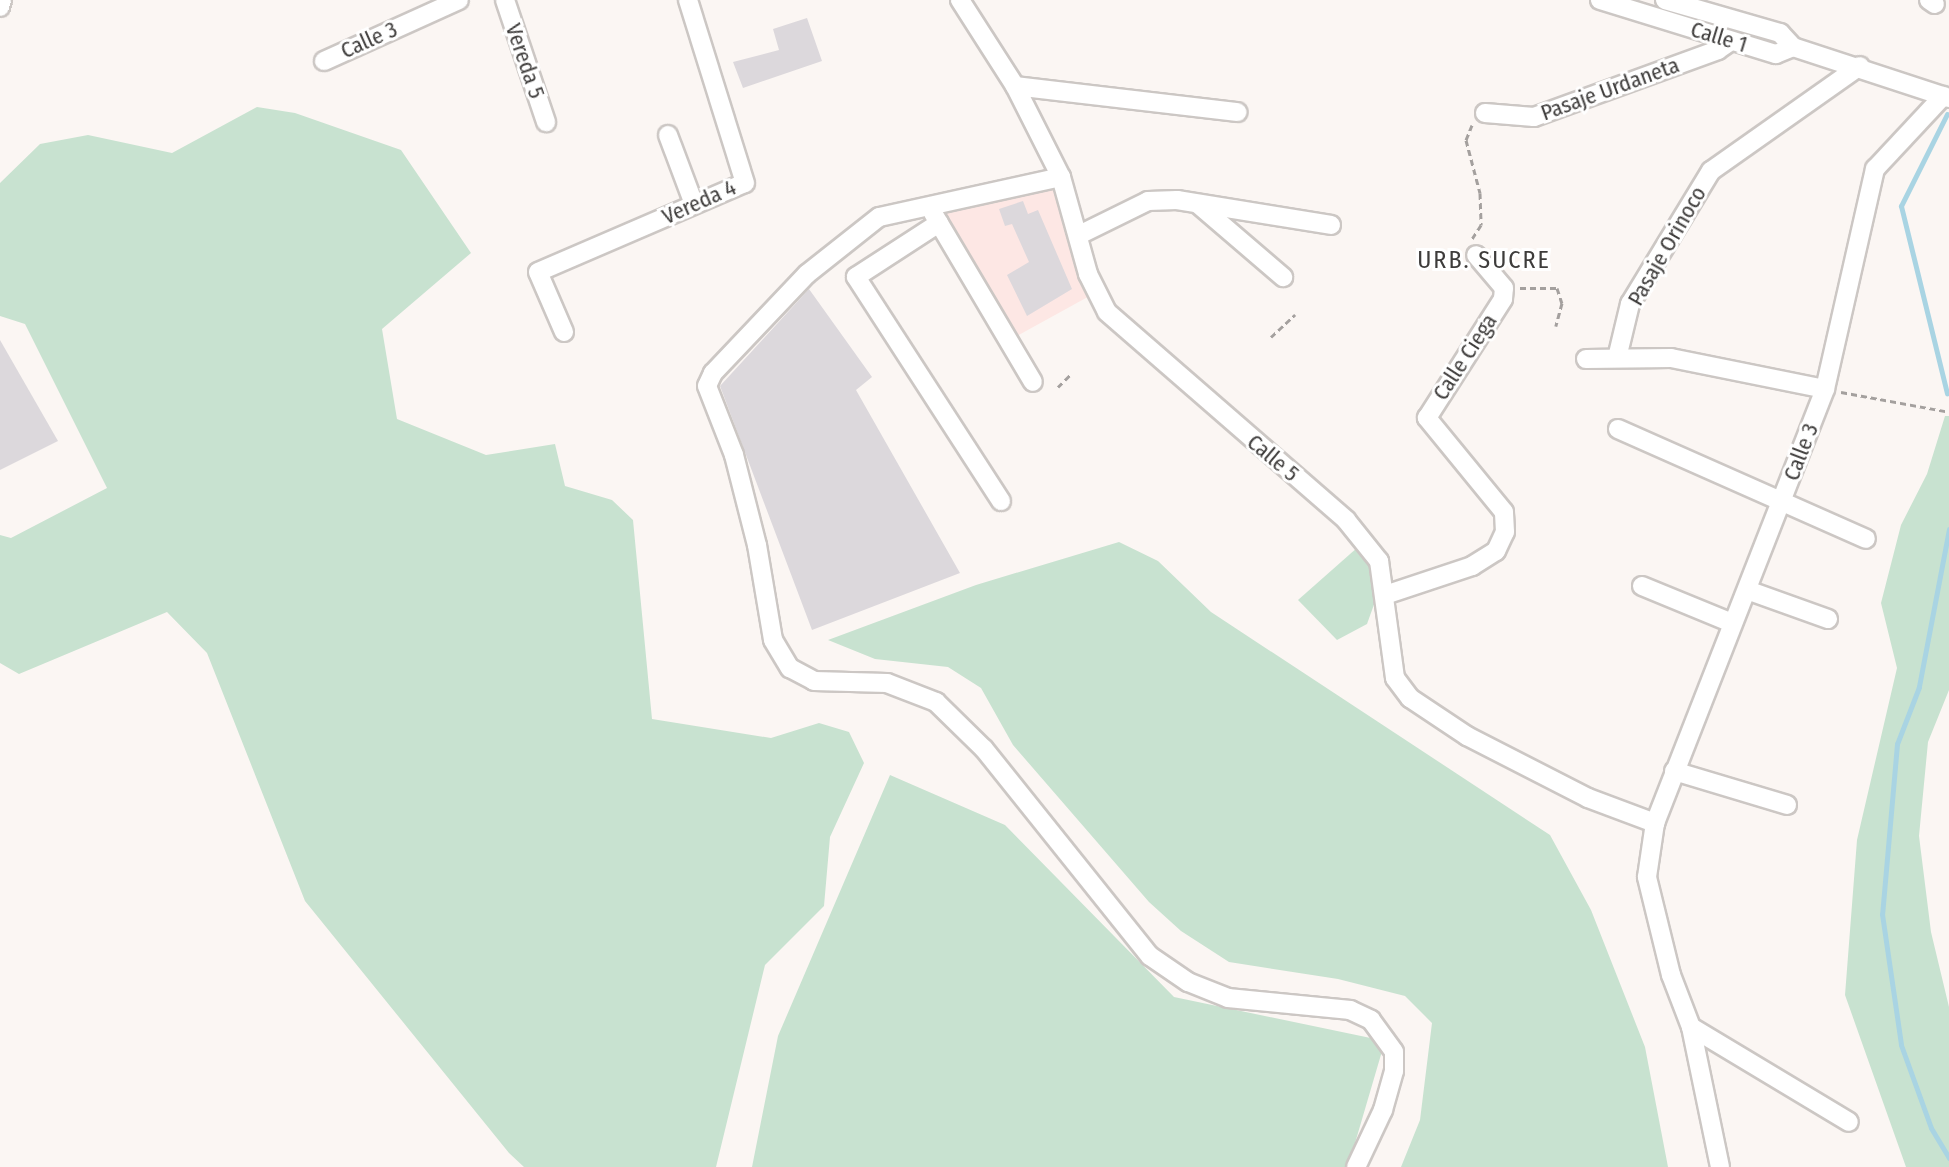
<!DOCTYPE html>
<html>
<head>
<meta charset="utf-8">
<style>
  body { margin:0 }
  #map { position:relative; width:1949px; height:1167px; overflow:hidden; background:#fbf6f3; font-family:"Fira Sans Condensed",sans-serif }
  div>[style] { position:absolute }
  .education>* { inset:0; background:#fde7e4 }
  .green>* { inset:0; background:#c8e2d0 }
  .stream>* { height:5px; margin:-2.5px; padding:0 2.5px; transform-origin:2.5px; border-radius:2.5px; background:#a9d4e3 }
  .building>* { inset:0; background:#dcd8dc }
  .path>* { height:3px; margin-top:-1.5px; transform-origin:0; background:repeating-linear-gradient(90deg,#a4a09e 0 6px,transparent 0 10px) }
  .roads { filter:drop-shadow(2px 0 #ccc7c4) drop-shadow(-2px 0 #ccc7c4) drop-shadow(0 2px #ccc7c4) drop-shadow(0 -2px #ccc7c4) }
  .minor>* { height:18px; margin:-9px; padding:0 9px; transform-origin:9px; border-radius:9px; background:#fff }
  span { translate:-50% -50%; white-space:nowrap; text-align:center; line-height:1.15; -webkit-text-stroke:6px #fff; paint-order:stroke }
  .street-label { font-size:22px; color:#3e3c3b }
  .neighbourhood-label { font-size:24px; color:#3e3c3b; letter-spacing:2px }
</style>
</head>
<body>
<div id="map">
  <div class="education">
    <i style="clip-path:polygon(1061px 177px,1095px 293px,1008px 341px,936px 203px)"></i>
  </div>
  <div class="green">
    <i style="clip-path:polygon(257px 107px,295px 113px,401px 150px,471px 253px,382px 329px,397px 419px,486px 455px,555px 444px,565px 486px,612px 500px,633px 520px,652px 719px,771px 738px,819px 723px,849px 732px,864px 763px,830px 837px,824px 906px,765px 965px,716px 1167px,524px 1167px,509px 1153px,305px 901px,207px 653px,167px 612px,19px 674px,0 663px,0 535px,11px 538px,107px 488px,25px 324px,0 316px,0 183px,40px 144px,88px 135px,172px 153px)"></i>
    <i style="clip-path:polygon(1945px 416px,1949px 416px,1949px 690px,1928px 742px,1919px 836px,1931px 932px,1949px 1007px,1949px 1167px,1906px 1167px,1845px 995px,1857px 840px,1897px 668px,1881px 603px,1901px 525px,1927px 474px)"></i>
    <i style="clip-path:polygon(1119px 542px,1158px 561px,1211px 612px,1550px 835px,1591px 910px,1645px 1047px,1668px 1167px,1401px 1167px,1420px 1120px,1432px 1023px,1405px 996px,1338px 979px,1229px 962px,1181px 931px,1149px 902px,1013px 745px,981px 688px,948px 667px,875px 659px,828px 640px,976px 585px)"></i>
    <i style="clip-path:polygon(1358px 547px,1372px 561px,1381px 585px,1367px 624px,1337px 640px,1298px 600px)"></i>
    <i style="clip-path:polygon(890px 775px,1005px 825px,1174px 997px,1385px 1041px,1348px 1167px,752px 1167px,778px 1036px)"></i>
  </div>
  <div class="stream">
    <i style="left:1947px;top:114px;width:103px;rotate:116.6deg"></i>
    <i style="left:1901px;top:206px;width:193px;rotate:76.2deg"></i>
    <i style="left:1949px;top:529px;width:161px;rotate:100.8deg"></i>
    <i style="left:1919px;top:687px;width:61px;rotate:111.1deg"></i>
    <i style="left:1897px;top:744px;width:171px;rotate:95deg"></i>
    <i style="left:1882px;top:914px;width:132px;rotate:81.7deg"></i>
    <i style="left:1901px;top:1045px;width:88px;rotate:70.1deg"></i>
    <i style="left:1931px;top:1128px;width:35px;rotate:59deg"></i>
  </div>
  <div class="building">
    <i style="clip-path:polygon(807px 18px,822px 61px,743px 88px,733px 62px,779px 50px,773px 29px)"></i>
    <i style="clip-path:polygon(1023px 201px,1028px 214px,1038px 210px,1072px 289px,1027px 316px,1007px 275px,1029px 262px,1012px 224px,1005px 226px,999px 209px)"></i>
    <i style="clip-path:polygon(809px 289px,872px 377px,856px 390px,960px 573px,812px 630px,720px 386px)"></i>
    <i style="clip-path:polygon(0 340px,58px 441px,0 470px)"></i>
  </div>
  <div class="path">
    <i style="left:1472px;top:125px;width:16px;rotate:112deg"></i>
    <i style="left:1466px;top:140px;width:55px;rotate:75.2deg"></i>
    <i style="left:1480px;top:193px;width:32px;rotate:88deg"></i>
    <i style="left:1481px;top:225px;width:17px;rotate:123deg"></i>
    <i style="left:1520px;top:288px;width:37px"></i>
    <i style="left:1557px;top:288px;width:16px;rotate:72deg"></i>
    <i style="left:1562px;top:303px;width:24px;rotate:105deg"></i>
    <i style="left:1271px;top:337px;width:33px;rotate:-43deg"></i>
    <i style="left:1058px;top:387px;width:17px;rotate:-45deg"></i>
    <i style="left:1841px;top:392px;width:106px;rotate:10.4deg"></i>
  </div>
  <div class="roads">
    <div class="minor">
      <i style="left:505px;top:0;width:129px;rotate:71.4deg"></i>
      <i style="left:960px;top:0;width:102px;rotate:57.4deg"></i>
      <i style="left:1015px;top:86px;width:102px;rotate:63.2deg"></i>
      <i style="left:1061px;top:177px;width:101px;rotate:74.4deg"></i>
      <i style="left:1088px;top:274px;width:42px;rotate:63.4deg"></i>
      <i style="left:1107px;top:312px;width:317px;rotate:41deg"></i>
      <i style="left:1346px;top:520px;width:53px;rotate:51.2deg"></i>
      <i style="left:1379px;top:561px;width:118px;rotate:82.2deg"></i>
      <i style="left:1395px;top:678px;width:25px;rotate:53deg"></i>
      <i style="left:1410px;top:698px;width:69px;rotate:33.7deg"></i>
      <i style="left:1467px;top:736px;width:136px;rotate:27.1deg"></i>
      <i style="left:1588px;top:798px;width:72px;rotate:20.5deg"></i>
      <i style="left:1600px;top:0;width:184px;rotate:17.1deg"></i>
      <i style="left:1776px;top:54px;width:18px;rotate:-22deg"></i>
      <i style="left:1665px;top:0;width:120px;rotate:16deg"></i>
      <i style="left:1780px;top:33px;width:19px;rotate:47deg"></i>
      <i style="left:1793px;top:47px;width:164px;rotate:18.1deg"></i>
      <i style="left:1929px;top:0;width:7px;rotate:34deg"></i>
      <i style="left:0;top:7px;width:7px;rotate:-74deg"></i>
      <i style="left:324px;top:61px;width:148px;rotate:-24.3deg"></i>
      <i style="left:1015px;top:86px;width:224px;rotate:6.7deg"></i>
      <i style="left:1485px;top:113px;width:49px;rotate:4.7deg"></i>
      <i style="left:1534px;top:117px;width:196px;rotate:-20deg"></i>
      <i style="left:1718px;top:50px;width:16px;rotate:-35deg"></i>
      <i style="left:668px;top:135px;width:74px;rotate:69.4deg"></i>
      <i style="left:1061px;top:177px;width:186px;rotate:167.6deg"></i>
      <i style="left:879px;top:217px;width:92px;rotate:141.6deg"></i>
      <i style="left:807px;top:274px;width:137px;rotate:133.5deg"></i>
      <i style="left:713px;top:373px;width:14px;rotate:115deg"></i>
      <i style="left:707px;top:386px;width:74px;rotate:68.6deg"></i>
      <i style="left:734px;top:455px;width:93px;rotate:75.7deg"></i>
      <i style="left:757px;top:545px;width:96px;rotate:80.4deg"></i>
      <i style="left:773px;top:640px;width:33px;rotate:59deg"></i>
      <i style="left:790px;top:668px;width:27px;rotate:28deg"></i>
      <i style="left:814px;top:681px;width:73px;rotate:1.6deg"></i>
      <i style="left:887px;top:683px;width:53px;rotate:21.2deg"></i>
      <i style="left:936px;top:702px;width:67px;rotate:44.4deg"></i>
      <i style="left:984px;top:749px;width:265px;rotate:51.3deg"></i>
      <i style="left:1150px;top:956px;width:46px;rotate:34.4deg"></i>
      <i style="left:1188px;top:982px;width:43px;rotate:21.8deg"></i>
      <i style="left:1228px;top:998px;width:123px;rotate:5.6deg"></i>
      <i style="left:1350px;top:1010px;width:23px;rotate:25deg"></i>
      <i style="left:1371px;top:1020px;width:39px;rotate:54deg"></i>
      <i style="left:1394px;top:1052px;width:19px;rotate:90deg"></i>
      <i style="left:1394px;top:1071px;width:41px;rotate:105.8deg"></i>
      <i style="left:1383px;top:1110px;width:63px;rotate:115.3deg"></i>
      <i style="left:1199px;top:205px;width:111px;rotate:40.6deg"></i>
      <i style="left:933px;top:213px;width:196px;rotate:59.4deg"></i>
      <i style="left:939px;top:223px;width:99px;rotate:147deg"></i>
      <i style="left:856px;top:277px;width:267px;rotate:57.1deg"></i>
      <i style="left:1079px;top:235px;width:77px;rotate:-26.2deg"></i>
      <i style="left:1148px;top:201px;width:29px;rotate:-2deg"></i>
      <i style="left:1177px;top:200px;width:156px;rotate:9.2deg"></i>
      <i style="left:564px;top:332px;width:65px;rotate:-113.4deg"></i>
      <i style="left:538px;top:272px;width:225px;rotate:-23.3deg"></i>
      <i style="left:745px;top:183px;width:192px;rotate:-107.3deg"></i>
      <i style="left:1617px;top:358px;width:56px;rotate:-76.5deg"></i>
      <i style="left:1630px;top:304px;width:156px;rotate:-58.7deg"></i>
      <i style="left:1711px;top:171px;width:182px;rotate:-35.2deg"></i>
      <i style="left:1586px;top:359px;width:85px;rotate:-0.7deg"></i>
      <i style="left:1671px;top:358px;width:157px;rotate:11.4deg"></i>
      <i style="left:1618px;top:429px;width:271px;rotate:23.9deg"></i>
      <i style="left:1642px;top:586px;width:97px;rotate:22.3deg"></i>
      <i style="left:1747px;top:590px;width:86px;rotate:19.7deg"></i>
      <i style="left:1385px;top:595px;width:92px;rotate:-18.4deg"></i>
      <i style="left:1472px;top:566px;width:28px;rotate:-32deg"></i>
      <i style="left:1496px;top:551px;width:21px;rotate:-65deg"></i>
      <i style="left:1505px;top:532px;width:20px;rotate:-93deg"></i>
      <i style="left:1504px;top:512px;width:122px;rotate:-129.3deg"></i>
      <i style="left:1427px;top:418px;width:141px;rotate:-57.4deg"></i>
      <i style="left:1503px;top:299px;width:11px;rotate:-85deg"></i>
      <i style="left:1504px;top:288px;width:43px;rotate:-130.3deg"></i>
      <i style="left:1674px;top:771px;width:118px;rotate:16.7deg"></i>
      <i style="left:1691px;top:1027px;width:184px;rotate:31deg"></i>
      <i style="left:1720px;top:1167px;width:143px;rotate:-101.7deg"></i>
      <i style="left:1691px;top:1027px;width:56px;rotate:-111deg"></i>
      <i style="left:1671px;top:975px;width:101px;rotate:-103.8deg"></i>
      <i style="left:1647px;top:877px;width:55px;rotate:-81.6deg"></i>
      <i style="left:1655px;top:823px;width:466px;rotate:-68.6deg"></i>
      <i style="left:1825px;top:389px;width:226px;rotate:-77.2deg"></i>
      <i style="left:1875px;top:169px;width:100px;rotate:-47deg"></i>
    </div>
  </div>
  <div class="street-label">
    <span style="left:1719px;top:37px;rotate:17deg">Calle 1</span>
    <span style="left:369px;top:40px;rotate:-24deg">Calle 3</span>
    <span style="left:525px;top:61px;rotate:71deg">Vereda 5</span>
    <span style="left:1610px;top:89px;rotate:-20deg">Pasaje Urdaneta</span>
    <span style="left:699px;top:202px;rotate:-24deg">Vereda 4</span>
    <span style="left:1667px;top:246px;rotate:-60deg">Pasaje Orinoco</span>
    <span style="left:1465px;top:357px;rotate:-57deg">Calle Ciega</span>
    <span style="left:1801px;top:452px;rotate:-69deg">Calle 3</span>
    <span style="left:1273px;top:458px;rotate:40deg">Calle 5</span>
  </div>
  <div class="neighbourhood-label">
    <span style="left:1484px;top:261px">URB. SUCRE</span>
  </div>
</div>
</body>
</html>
